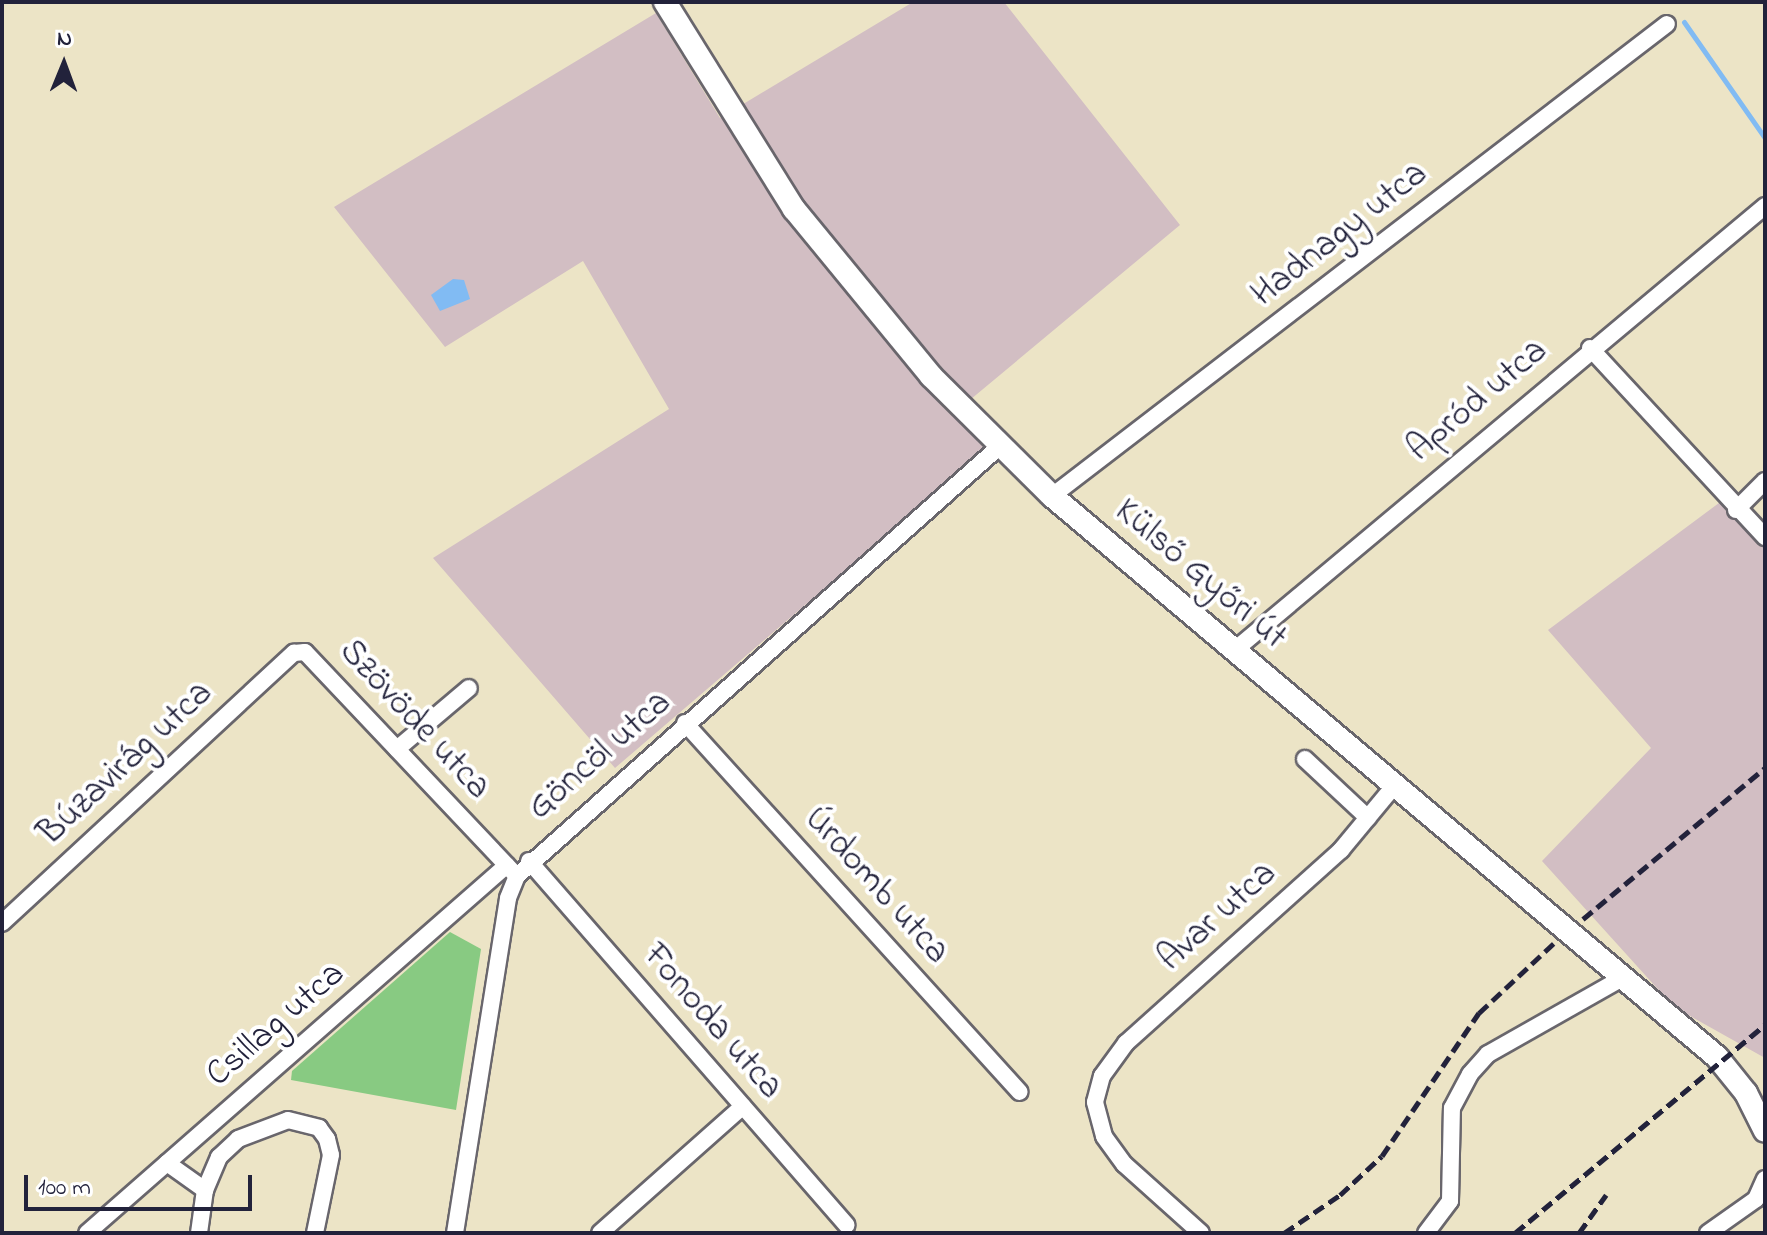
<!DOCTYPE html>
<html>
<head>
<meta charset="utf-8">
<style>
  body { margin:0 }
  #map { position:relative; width:1767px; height:1235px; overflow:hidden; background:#ece4c6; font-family:"Indie Flower",sans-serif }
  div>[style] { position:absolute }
  .industrial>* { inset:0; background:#d2bec3 }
  .green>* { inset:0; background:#88ca82 }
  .water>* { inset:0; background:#81bbf3 }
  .stream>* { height:5px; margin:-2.5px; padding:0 2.5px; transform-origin:2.5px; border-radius:2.5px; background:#81bbf3 }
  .roads { filter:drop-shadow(2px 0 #69666c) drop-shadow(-2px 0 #69666c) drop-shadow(0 2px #69666c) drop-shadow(0 -2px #69666c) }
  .minor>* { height:16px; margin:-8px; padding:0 8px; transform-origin:8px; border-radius:8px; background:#fff }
  .major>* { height:22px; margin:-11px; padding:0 11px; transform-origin:11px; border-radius:11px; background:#fff }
  .rail>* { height:5px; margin-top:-2.5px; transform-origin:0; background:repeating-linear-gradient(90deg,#22223b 0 12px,transparent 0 18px) }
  span { translate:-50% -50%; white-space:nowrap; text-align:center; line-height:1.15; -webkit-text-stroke:8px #fff; paint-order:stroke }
  .street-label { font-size:36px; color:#22223b }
  .frame { position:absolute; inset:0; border:4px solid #22223b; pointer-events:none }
  .north { position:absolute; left:24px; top:24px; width:80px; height:80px; -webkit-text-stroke:6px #fff; paint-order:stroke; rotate:1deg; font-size:22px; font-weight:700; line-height:32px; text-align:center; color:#22223b }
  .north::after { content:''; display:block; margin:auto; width:28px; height:36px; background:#22223b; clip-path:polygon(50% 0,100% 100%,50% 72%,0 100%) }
  .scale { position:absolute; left:24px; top:1175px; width:228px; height:36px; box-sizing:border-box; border:4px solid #22223b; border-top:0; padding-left:10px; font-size:24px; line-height:28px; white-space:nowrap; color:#22223b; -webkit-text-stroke:6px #fff; paint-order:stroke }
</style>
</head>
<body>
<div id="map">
  <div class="industrial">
    <i style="clip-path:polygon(913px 2px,1004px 2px,1180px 225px,953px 414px,986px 450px,615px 768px,433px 558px,669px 409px,583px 261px,445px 347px,334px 207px,656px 13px,720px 118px)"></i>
    <i style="clip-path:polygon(1723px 500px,1765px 546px,1765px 1058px,1674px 1007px,1542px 861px,1651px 748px,1548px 630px)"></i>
  </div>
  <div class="green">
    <i style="clip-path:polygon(450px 932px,481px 949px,456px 1110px,291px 1080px,292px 1071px)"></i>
  </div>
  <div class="water">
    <i style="clip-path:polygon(453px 279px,464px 280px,470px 299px,440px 311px,431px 295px)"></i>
  </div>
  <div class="stream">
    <i style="left:1684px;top:22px;width:141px;rotate:55.1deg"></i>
  </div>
  <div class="roads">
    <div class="minor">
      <i style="left:1590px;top:348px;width:258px;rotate:47.2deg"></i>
      <i style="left:1052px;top:496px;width:775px;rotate:-37.51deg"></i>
      <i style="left:1736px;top:510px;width:41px;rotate:-45deg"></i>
      <i style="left:1236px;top:649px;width:690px;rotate:-39.94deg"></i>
      <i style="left:685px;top:723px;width:498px;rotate:47.8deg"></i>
      <i style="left:397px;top:749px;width:94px;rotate:-40.3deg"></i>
      <i style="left:1305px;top:759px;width:86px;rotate:43.1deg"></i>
      <i style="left:529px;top:861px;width:483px;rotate:48.9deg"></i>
      <i style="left:2px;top:923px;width:398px;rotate:-42.8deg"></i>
      <i style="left:294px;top:653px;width:11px;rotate:-5deg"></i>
      <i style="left:305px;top:652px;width:308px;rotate:46.6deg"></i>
      <i style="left:167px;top:1163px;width:47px;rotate:35.4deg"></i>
      <i style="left:87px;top:1233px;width:558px;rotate:-41.22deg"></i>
      <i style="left:199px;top:1233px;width:43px;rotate:-82.1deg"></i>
      <i style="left:205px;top:1190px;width:36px;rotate:-67deg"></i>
      <i style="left:219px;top:1157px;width:26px;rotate:-43deg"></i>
      <i style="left:238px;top:1139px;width:53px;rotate:-20.8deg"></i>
      <i style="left:288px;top:1120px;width:32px;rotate:14deg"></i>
      <i style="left:319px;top:1128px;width:14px;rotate:54deg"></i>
      <i style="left:327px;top:1139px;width:16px;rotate:76deg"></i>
      <i style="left:331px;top:1155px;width:80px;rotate:101.6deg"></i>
      <i style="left:455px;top:1233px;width:339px;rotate:-81deg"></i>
      <i style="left:508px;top:898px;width:24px;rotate:-68deg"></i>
      <i style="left:517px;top:876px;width:647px;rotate:-41.68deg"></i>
      <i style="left:600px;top:1233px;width:191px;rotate:-41.6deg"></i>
      <i style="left:1201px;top:1233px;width:103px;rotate:-138.1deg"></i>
      <i style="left:1124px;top:1164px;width:34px;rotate:-126deg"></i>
      <i style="left:1104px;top:1136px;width:35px;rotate:-105deg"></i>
      <i style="left:1095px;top:1102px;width:27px;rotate:-75deg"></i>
      <i style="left:1102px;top:1076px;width:41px;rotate:-54deg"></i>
      <i style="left:1126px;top:1043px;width:289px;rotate:-41.9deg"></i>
      <i style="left:1341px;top:850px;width:85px;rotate:-50.3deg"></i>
      <i style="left:1426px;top:1233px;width:40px;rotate:-53deg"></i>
      <i style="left:1450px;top:1201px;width:93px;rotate:-88.8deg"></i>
      <i style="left:1452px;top:1108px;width:38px;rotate:-62deg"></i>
      <i style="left:1470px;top:1074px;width:27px;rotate:-48deg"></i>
      <i style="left:1488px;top:1054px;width:156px;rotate:-29.5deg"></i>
      <i style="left:1708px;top:1233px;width:59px;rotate:-35.3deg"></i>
      <i style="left:1756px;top:1199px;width:22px;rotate:-66deg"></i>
    </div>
    <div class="major">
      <i style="left:665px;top:2px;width:244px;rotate:58.1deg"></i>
      <i style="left:794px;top:209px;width:216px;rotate:50.6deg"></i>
      <i style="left:931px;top:376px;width:170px;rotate:44.8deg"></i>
      <i style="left:1052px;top:496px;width:870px;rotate:40.15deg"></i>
      <i style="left:1717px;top:1057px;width:46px;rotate:51.1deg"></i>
      <i style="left:1746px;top:1093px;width:42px;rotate:63.4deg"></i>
    </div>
  </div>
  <div class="rail">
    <i style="left:1583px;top:919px;width:236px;rotate:-39.7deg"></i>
    <i style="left:1284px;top:1233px;width:68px;rotate:-34.2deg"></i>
    <i style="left:1340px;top:1195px;width:57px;rotate:-42.9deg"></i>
    <i style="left:1382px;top:1156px;width:173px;rotate:-55.9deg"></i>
    <i style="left:1479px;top:1013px;width:103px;rotate:-43deg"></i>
    <i style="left:1515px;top:1233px;width:325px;rotate:-39.8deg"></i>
    <i style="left:1579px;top:1233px;width:47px;rotate:-54.6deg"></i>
  </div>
  <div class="street-label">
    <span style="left:1340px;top:235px;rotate:-38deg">Hadnagy utca</span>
    <span style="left:1478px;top:401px;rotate:-40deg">Apród utca</span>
    <span style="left:1200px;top:575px;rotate:40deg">Külső Győri út</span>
    <span style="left:414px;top:720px;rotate:47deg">Szövöde utca</span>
    <span style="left:600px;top:756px;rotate:-41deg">Göncöl utca</span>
    <span style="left:126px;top:764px;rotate:-43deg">Búzavirág utca</span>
    <span style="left:876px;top:886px;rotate:48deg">Úrdomb utca</span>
    <span style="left:1218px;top:917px;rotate:-42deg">Avar utca</span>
    <span style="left:712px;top:1022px;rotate:49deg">Fonoda utca</span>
    <span style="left:276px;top:1025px;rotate:-41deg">Csillag utca</span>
  </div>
  <div class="frame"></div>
  <div class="north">N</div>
  <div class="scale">100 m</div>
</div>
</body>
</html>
